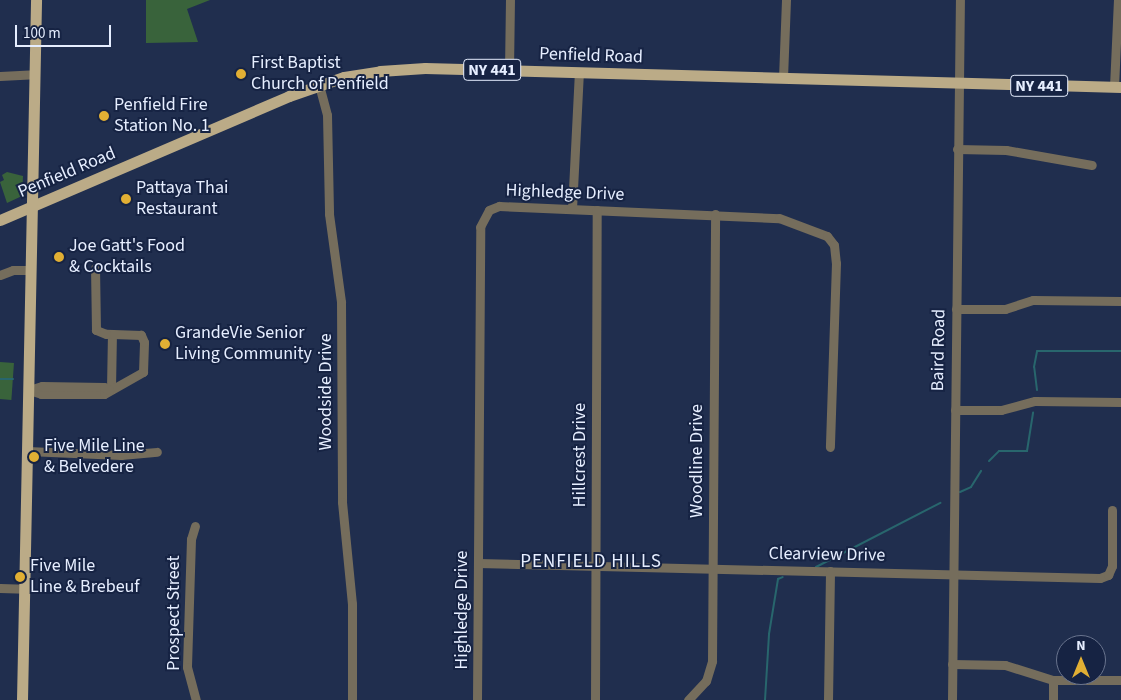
<!DOCTYPE html>
<html>
<head>
<meta charset="utf-8">
<style>
  body { margin:0 }
  #map { position:relative; width:1121px; height:700px; overflow:hidden; background:#202e4e; font-family:"Source Sans 3",sans-serif }
  div>[style] { position:absolute }
  .green>* { inset:0; background:#39633b; transform-origin:0 0 }
  .stream>* { height:2px; margin:-1px; padding:0 1px; transform-origin:1px; border-radius:1px; background:#28666d }
  .minor>* { height:9px; margin:-4.5px; padding:0 4.5px; transform-origin:4.5px; border-radius:4.5px; background:#756d5c }
  .major>* { height:11px; margin:-5.5px; padding:0 5.5px; transform-origin:5.5px; border-radius:5.5px; background:#bbab87 }
  .dots>* { width:14px; height:14px; translate:-50% -50%; box-sizing:border-box; border:2px solid #162343; border-radius:50% }
  span { translate:-50% -50%; white-space:nowrap; text-align:center; line-height:1.15; -webkit-text-stroke:4px #162343; paint-order:stroke }
  .shield-label span { padding:1px 4px; background:#162343; border:1px solid; border-radius:4px; -webkit-text-stroke-width:0 }
  .shield-label { font-size:16px; color:#e6eeff; font-weight:700 }
  .street-label { font-size:18px; color:#e6eeff }
  .poi-label { font-size:18px; color:#e6eeff }
  .left { translate:0 -50%; text-align:left }
  .neighbourhood-label { font-size:19px; color:#e6eeff; letter-spacing:1px }
  .north { position:absolute; left:1056px; top:635px; width:50px; height:50px; box-sizing:border-box; background:#162343; border:1px solid #69748e; border-radius:50%; rotate:0deg; font-size:14px; font-weight:700; line-height:20px; text-align:center; color:#e6eeff }
  .north::after { content:''; display:block; margin:auto; width:18px; height:22px; background:#e1af34; clip-path:polygon(50% 0,100% 100%,50% 72%,0 100%) }
  .scale { position:absolute; left:15px; top:25px; width:96px; height:22px; box-sizing:border-box; border:2px solid #e6eeff; border-top:0; padding-left:6px; font-size:15px; line-height:18px; white-space:nowrap; color:#e6eeff; -webkit-text-stroke:4px #162343; paint-order:stroke }
</style>
</head>
<body>
<div id="map">
  <div class="green">
    <i style="clip-path:polygon(146px 0,210px 0,187px 9px,198px 42px,146px 43px)"></i>
    <i style="clip-path:polygon(7px 172px,23px 176px,22px 196px,7px 203px,0 182px,4px 180px,2px 175px)"></i>
    <i style="left:0;top:362px;width:14px;height:37px;rotate:4deg"></i>
  </div>
  <div class="stream">
    <i style="left:0;top:379px;width:13px"></i>
    <i style="left:1037px;top:390px;width:23px;rotate:-97deg"></i>
    <i style="left:1034px;top:367px;width:16px;rotate:-79deg"></i>
    <i style="left:1037px;top:351px;width:84px"></i>
    <i style="left:989px;top:461px;width:14px;rotate:-45deg"></i>
    <i style="left:999px;top:451px;width:28px"></i>
    <i style="left:1027px;top:451px;width:39px;rotate:-81deg"></i>
    <i style="left:960px;top:492px;width:12px;rotate:-24deg"></i>
    <i style="left:971px;top:487px;width:19px;rotate:-58deg"></i>
    <i style="left:816px;top:567px;width:140px;rotate:-27.3deg"></i>
    <i style="left:765px;top:700px;width:66px;rotate:-86.5deg"></i>
    <i style="left:769px;top:634px;width:56px;rotate:-80.7deg"></i>
    <i style="left:778px;top:579px;width:5px;rotate:-22deg"></i>
  </div>
  <div class="minor">
    <i style="left:509px;top:70px;width:70px;rotate:-89.2deg"></i>
    <i style="left:0;top:76px;width:34px;rotate:-3deg"></i>
    <i style="left:783px;top:78px;width:78px;rotate:-87.8deg"></i>
    <i style="left:319px;top:85px;width:31px;rotate:75deg"></i>
    <i style="left:327px;top:115px;width:99px;rotate:88.8deg"></i>
    <i style="left:329px;top:214px;width:89px;rotate:82.2deg"></i>
    <i style="left:341px;top:302px;width:200px;rotate:89.7deg"></i>
    <i style="left:342px;top:502px;width:102px;rotate:84.4deg"></i>
    <i style="left:352px;top:604px;width:96px;rotate:90deg"></i>
    <i style="left:1114px;top:87px;width:87px;rotate:-87.4deg"></i>
    <i style="left:957px;top:149px;width:49px;rotate:1.2deg"></i>
    <i style="left:1006px;top:150px;width:87px;rotate:9.9deg"></i>
    <i style="left:572px;top:209px;width:136px;rotate:-87.1deg"></i>
    <i style="left:0;top:275px;width:14px;rotate:-21deg"></i>
    <i style="left:13px;top:270px;width:17px"></i>
    <i style="left:956px;top:309px;width:49px"></i>
    <i style="left:1005px;top:309px;width:29px;rotate:-18deg"></i>
    <i style="left:1033px;top:300px;width:88px;rotate:0.7deg"></i>
    <i style="left:111px;top:389px;width:55px;rotate:-89deg"></i>
    <i style="left:29px;top:390px;width:13px;rotate:18deg"></i>
    <i style="left:41px;top:394px;width:63px"></i>
    <i style="left:104px;top:394px;width:45px;rotate:-29.4deg"></i>
    <i style="left:143px;top:372px;width:30px;rotate:-88deg"></i>
    <i style="left:144px;top:342px;width:8px;rotate:-113deg"></i>
    <i style="left:141px;top:335px;width:35px;rotate:-178deg"></i>
    <i style="left:106px;top:334px;width:11px;rotate:-158deg"></i>
    <i style="left:96px;top:330px;width:62px;rotate:-90.9deg"></i>
    <i style="left:29px;top:390px;width:14px;rotate:-17deg"></i>
    <i style="left:42px;top:386px;width:62px;rotate:0.9deg"></i>
    <i style="left:104px;top:387px;width:6px;rotate:31deg"></i>
    <i style="left:955px;top:410px;width:46px"></i>
    <i style="left:1001px;top:410px;width:35px;rotate:-15deg"></i>
    <i style="left:1035px;top:401px;width:86px;rotate:0.7deg"></i>
    <i style="left:27px;top:451px;width:94px;rotate:2.4deg"></i>
    <i style="left:121px;top:455px;width:36px;rotate:-5deg"></i>
    <i style="left:195px;top:526px;width:14px;rotate:107deg"></i>
    <i style="left:191px;top:539px;width:128px;rotate:91.8deg"></i>
    <i style="left:187px;top:667px;width:34px;rotate:75deg"></i>
    <i style="left:478px;top:563px;width:622px;rotate:1.38deg"></i>
    <i style="left:1100px;top:578px;width:9px;rotate:-21deg"></i>
    <i style="left:1108px;top:575px;width:10px;rotate:-66deg"></i>
    <i style="left:1112px;top:566px;width:56px;rotate:-90deg"></i>
    <i style="left:0;top:588px;width:24px;rotate:2deg"></i>
    <i style="left:952px;top:664px;width:53px;rotate:1.1deg"></i>
    <i style="left:1005px;top:665px;width:50px;rotate:17.4deg"></i>
    <i style="left:1053px;top:680px;width:68px"></i>
    <i style="left:477px;top:700px;width:473px;rotate:-89.6deg"></i>
    <i style="left:480px;top:227px;width:19px;rotate:-62deg"></i>
    <i style="left:489px;top:210px;width:11px;rotate:-22deg"></i>
    <i style="left:499px;top:206px;width:280px;rotate:2.5deg"></i>
    <i style="left:779px;top:218px;width:51px;rotate:20.6deg"></i>
    <i style="left:827px;top:236px;width:11px;rotate:52deg"></i>
    <i style="left:834px;top:245px;width:18px;rotate:84deg"></i>
    <i style="left:836px;top:263px;width:184px;rotate:91.9deg"></i>
    <i style="left:595px;top:700px;width:490px;rotate:-89.8deg"></i>
    <i style="left:688px;top:700px;width:26px;rotate:-47deg"></i>
    <i style="left:706px;top:681px;width:21px;rotate:-73deg"></i>
    <i style="left:712px;top:661px;width:447px;rotate:-89.6deg"></i>
    <i style="left:828px;top:700px;width:129px;rotate:-89.1deg"></i>
    <i style="left:952px;top:700px;width:700px;rotate:-89.35deg"></i>
    <i style="left:1053px;top:700px;width:20px;rotate:-90deg"></i>
  </div>
  <div class="major">
    <i style="left:0;top:220px;width:314px;rotate:-23.2deg"></i>
    <i style="left:289px;top:96px;width:58px;rotate:-19.1deg"></i>
    <i style="left:344px;top:77px;width:36px;rotate:-9deg"></i>
    <i style="left:380px;top:71px;width:45px;rotate:-3.8deg"></i>
    <i style="left:425px;top:68px;width:696px;rotate:1.56deg"></i>
    <i style="left:22px;top:700px;width:700px;rotate:-88.85deg"></i>
  </div>
  <div class="dots">
    <i style="left:241px;top:74px;background:#e1af34"></i>
    <i style="left:104px;top:116px;background:#e1af34"></i>
    <i style="left:126px;top:199px;background:#e1af34"></i>
    <i style="left:59px;top:257px;background:#e1af34"></i>
    <i style="left:165px;top:344px;background:#e1af34"></i>
    <i style="left:34px;top:457px;background:#e1af34"></i>
    <i style="left:20px;top:577px;background:#e1af34"></i>
  </div>
  <div class="shield-label">
    <span style="left:492px;top:70px">NY 441</span>
    <span style="left:1039px;top:86px">NY 441</span>
  </div>
  <div class="street-label">
    <span style="left:591px;top:56px;rotate:2deg">Penfield Road</span>
    <span style="left:67px;top:173px;rotate:-23deg">Penfield Road</span>
    <span style="left:565px;top:193px;rotate:2deg">Highledge Drive</span>
    <span style="left:939px;top:350px;rotate:-89deg">Baird Road</span>
    <span style="left:326px;top:392px;rotate:-90deg">Woodside Drive</span>
    <span style="left:580px;top:455px;rotate:-90deg">Hillcrest Drive</span>
    <span style="left:697px;top:461px;rotate:-90deg">Woodline Drive</span>
    <span style="left:827px;top:555px;rotate:1deg">Clearview Drive</span>
    <span style="left:462px;top:610px;rotate:-90deg">Highledge Drive</span>
    <span style="left:174px;top:613px;rotate:-90deg">Prospect Street</span>
  </div>
  <div class="poi-label">
    <span class="left" style="left:251px;top:74px">First Baptist<br>Church of Penfield</span>
    <span class="left" style="left:114px;top:116px">Penfield Fire<br>Station No. 1</span>
    <span class="left" style="left:136px;top:199px">Pattaya Thai<br>Restaurant</span>
    <span class="left" style="left:69px;top:257px">Joe Gatt's Food<br>&amp; Cocktails</span>
    <span class="left" style="left:175px;top:344px">GrandeVie Senior<br>Living Community</span>
    <span class="left" style="left:44px;top:457px">Five Mile Line<br>&amp; Belvedere</span>
    <span class="left" style="left:30px;top:577px">Five Mile<br>Line &amp; Brebeuf</span>
  </div>
  <div class="neighbourhood-label">
    <span style="left:591px;top:562px">PENFIELD HILLS</span>
  </div>
  <div class="north">N</div>
  <div class="scale">100 m</div>
</div>
</body>
</html>
